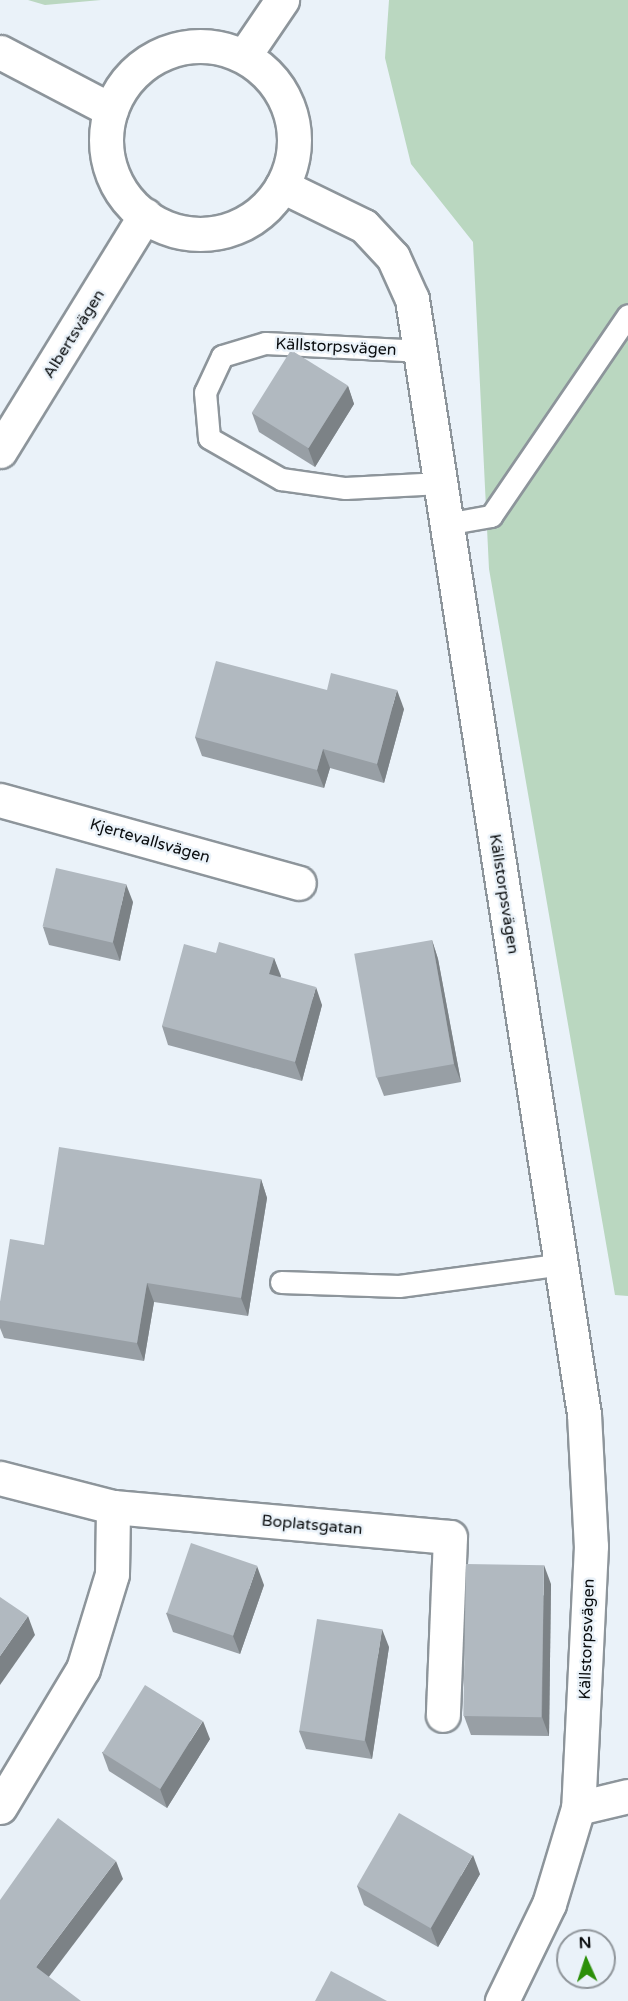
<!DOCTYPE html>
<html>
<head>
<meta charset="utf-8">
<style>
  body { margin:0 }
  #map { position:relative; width:628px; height:2001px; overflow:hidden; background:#eaf2f9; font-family:"Varela Round",sans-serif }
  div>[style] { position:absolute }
  .green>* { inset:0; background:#bad7c0 }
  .roads { filter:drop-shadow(2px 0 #8d959b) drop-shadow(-2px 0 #8d959b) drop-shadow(0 2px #8d959b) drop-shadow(0 -2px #8d959b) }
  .service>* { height:21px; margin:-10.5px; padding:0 10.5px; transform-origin:10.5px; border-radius:10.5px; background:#fff }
  .minor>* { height:33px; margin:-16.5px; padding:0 16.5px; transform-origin:16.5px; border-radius:16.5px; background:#fff }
  .tertiary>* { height:33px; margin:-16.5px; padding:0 16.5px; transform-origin:16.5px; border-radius:16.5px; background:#fff }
  .tertiary>.ring { margin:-16.5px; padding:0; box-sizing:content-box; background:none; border:33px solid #fff; border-radius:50% }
  .wall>* { inset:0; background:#989fa5 }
  .shaded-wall>* { inset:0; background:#7c8286 }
  .building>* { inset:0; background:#b1b9c0; transform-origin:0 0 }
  span { translate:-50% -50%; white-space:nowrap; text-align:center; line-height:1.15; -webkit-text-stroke:5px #eaf2f9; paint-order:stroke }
  .street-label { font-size:16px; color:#0a0d0f }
  .north { position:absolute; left:556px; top:1929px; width:60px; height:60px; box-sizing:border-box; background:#eaf2f9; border:2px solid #90969b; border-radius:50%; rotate:357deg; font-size:16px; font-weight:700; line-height:24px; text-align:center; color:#0a0d0f }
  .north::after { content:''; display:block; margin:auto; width:21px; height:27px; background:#2c8f08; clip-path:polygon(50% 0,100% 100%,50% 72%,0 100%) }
</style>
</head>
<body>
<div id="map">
  <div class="green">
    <i style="clip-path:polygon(28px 0,101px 0,45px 5px)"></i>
    <i style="clip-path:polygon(389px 0,628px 0,628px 1296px,615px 1295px,489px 569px,473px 242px,411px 164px,385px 58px)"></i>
  </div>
  <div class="roads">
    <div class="service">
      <i style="left:423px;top:351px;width:158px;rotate:-177.1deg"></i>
      <i style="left:265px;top:343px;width:45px;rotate:163.2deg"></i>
      <i style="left:222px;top:356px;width:40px;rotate:115deg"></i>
      <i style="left:205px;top:392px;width:46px;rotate:85deg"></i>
      <i style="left:209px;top:438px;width:83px;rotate:29.7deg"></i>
      <i style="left:281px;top:479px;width:65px;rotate:8deg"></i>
      <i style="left:345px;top:488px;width:96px;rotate:-3deg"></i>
      <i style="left:446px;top:524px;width:46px;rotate:-10.1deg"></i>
      <i style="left:491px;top:516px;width:243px;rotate:-55.7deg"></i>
      <i style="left:281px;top:1282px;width:118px;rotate:1.9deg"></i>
      <i style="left:399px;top:1286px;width:165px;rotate:-7.6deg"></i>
    </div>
    <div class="minor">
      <i style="left:0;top:52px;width:125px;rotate:27.6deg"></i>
      <i style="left:282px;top:186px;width:91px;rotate:26deg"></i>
      <i style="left:364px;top:226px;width:42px;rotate:46.9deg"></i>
      <i style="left:393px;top:257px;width:46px;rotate:65.7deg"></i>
      <i style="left:412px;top:299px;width:1128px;rotate:81.23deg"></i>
      <i style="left:584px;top:1414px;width:132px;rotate:87deg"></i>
      <i style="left:591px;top:1546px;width:262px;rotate:92.8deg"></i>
      <i style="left:578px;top:1808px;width:100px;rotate:106.8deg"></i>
      <i style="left:549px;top:1904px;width:108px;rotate:115.9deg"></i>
      <i style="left:0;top:800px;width:310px;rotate:15.5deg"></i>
      <i style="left:0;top:1478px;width:117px;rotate:14.4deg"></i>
      <i style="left:113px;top:1507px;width:338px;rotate:5.1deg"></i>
      <i style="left:450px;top:1537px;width:178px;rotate:92.3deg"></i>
      <i style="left:0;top:1807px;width:161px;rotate:-59deg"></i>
      <i style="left:83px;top:1669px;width:99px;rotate:-73deg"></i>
      <i style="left:112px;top:1574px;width:67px;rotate:-89.1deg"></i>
      <i style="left:578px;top:1808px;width:51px;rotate:-13.5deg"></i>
    </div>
    <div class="tertiary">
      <i class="ring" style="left:106px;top:46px;width:155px;height:155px"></i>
      <i style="left:244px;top:56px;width:68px;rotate:-55.8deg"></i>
      <i style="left:0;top:451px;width:277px;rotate:-58.4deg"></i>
    </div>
  </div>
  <div class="wall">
    <i style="clip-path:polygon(348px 386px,354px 404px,315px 467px,259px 432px,252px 413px)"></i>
    <i style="clip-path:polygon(327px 690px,404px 709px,384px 783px,330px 768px,324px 788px,202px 756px,195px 737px)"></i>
    <i style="clip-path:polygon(133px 902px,120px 961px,49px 945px,43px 927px)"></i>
    <i style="clip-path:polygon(432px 940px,438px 959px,461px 1082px,384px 1096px,377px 1078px)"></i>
    <i style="clip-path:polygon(216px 953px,274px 958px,280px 977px,322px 1005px,302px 1081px,168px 1045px,162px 1026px)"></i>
    <i style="clip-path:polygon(261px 1179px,267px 1198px,248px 1316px,154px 1302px,144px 1361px,4px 1338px,0 1328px,0 1302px,44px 1245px)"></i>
    <i style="clip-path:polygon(551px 1584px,549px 1736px,471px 1735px,464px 1716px)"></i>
    <i style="clip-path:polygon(264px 1585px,240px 1654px,173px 1632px,166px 1613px)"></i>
    <i style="clip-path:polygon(389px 1647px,372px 1759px,306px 1749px,299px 1731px)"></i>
    <i style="clip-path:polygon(210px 1739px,167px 1808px,109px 1771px,102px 1752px)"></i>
    <i style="clip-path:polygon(480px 1874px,438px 1947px,364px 1905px,357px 1886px)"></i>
  </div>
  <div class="shaded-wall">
    <i style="clip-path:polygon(348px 386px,354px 404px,315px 467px,308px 448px)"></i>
    <i style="clip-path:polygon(397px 690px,404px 709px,384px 783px,377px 764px)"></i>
    <i style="clip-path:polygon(323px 749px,330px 768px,324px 788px,317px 770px)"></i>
    <i style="clip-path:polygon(126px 884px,133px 902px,120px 961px,113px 942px)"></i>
    <i style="clip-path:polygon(432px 940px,438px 959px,461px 1082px,454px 1064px)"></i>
    <i style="clip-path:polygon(274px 958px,281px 976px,276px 993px,269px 974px)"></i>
    <i style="clip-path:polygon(316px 987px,322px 1005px,302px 1081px,295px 1062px)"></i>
    <i style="clip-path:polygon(261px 1179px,267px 1198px,248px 1316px,241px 1298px)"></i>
    <i style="clip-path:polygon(147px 1283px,154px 1302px,144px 1361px,137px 1343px)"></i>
    <i style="clip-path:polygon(544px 1565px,551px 1584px,549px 1736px,542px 1717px)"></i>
    <i style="clip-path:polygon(257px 1566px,264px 1585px,240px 1654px,233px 1636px)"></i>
    <i style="clip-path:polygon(28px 1616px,35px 1635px,0 1685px,0 1656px)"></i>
    <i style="clip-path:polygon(382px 1629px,389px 1647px,372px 1759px,365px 1740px)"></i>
    <i style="clip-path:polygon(203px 1721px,210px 1739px,167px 1808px,160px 1789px)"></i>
    <i style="clip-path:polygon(473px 1855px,480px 1874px,438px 1947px,431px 1928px)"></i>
    <i style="clip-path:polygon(116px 1861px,123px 1879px,42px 1986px,36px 1967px)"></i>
  </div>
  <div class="building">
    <i style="left:291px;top:350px;width:67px;height:74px;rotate:32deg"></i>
    <i style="clip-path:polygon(216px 661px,327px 690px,331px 673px,397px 690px,377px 764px,323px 749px,317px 770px,195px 737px)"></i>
    <i style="left:56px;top:868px;width:72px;height:60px;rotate:13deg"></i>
    <i style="left:432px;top:940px;width:126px;height:79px;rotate:80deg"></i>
    <i style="clip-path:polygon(219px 942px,274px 958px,269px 974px,316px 987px,295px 1062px,162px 1026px,184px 944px,216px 953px)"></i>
    <i style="clip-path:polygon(59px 1147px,261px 1179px,241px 1298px,147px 1283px,137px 1343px,0 1320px,0 1302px,10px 1239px,44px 1245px)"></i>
    <i style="left:191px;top:1543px;width:70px;height:74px;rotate:19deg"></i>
    <i style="left:466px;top:1564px;width:78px;height:152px;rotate:1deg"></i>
    <i style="clip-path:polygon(0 1597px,28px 1616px,0 1656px)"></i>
    <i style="left:317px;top:1619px;width:66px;height:113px;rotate:9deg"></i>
    <i style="left:145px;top:1685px;width:68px;height:80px;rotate:32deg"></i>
    <i style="left:399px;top:1813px;width:85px;height:84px;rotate:30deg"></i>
    <i style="clip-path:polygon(58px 1818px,116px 1861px,36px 1967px,81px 2001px,0 2001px,0 1900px)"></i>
    <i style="clip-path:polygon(331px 1971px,387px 2001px,315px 2001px)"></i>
  </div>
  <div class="street-label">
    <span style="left:74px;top:334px;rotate:-58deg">Albertsvägen</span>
    <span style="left:336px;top:347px;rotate:3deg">Källstorpsvägen</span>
    <span style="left:150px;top:841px;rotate:16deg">Kjertevallsvägen</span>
    <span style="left:504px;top:894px;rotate:81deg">Källstorpsvägen</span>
    <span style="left:312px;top:1525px;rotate:5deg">Boplatsgatan</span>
    <span style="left:587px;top:1639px;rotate:-88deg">Källstorpsvägen</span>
  </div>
  <div class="north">N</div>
</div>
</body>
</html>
